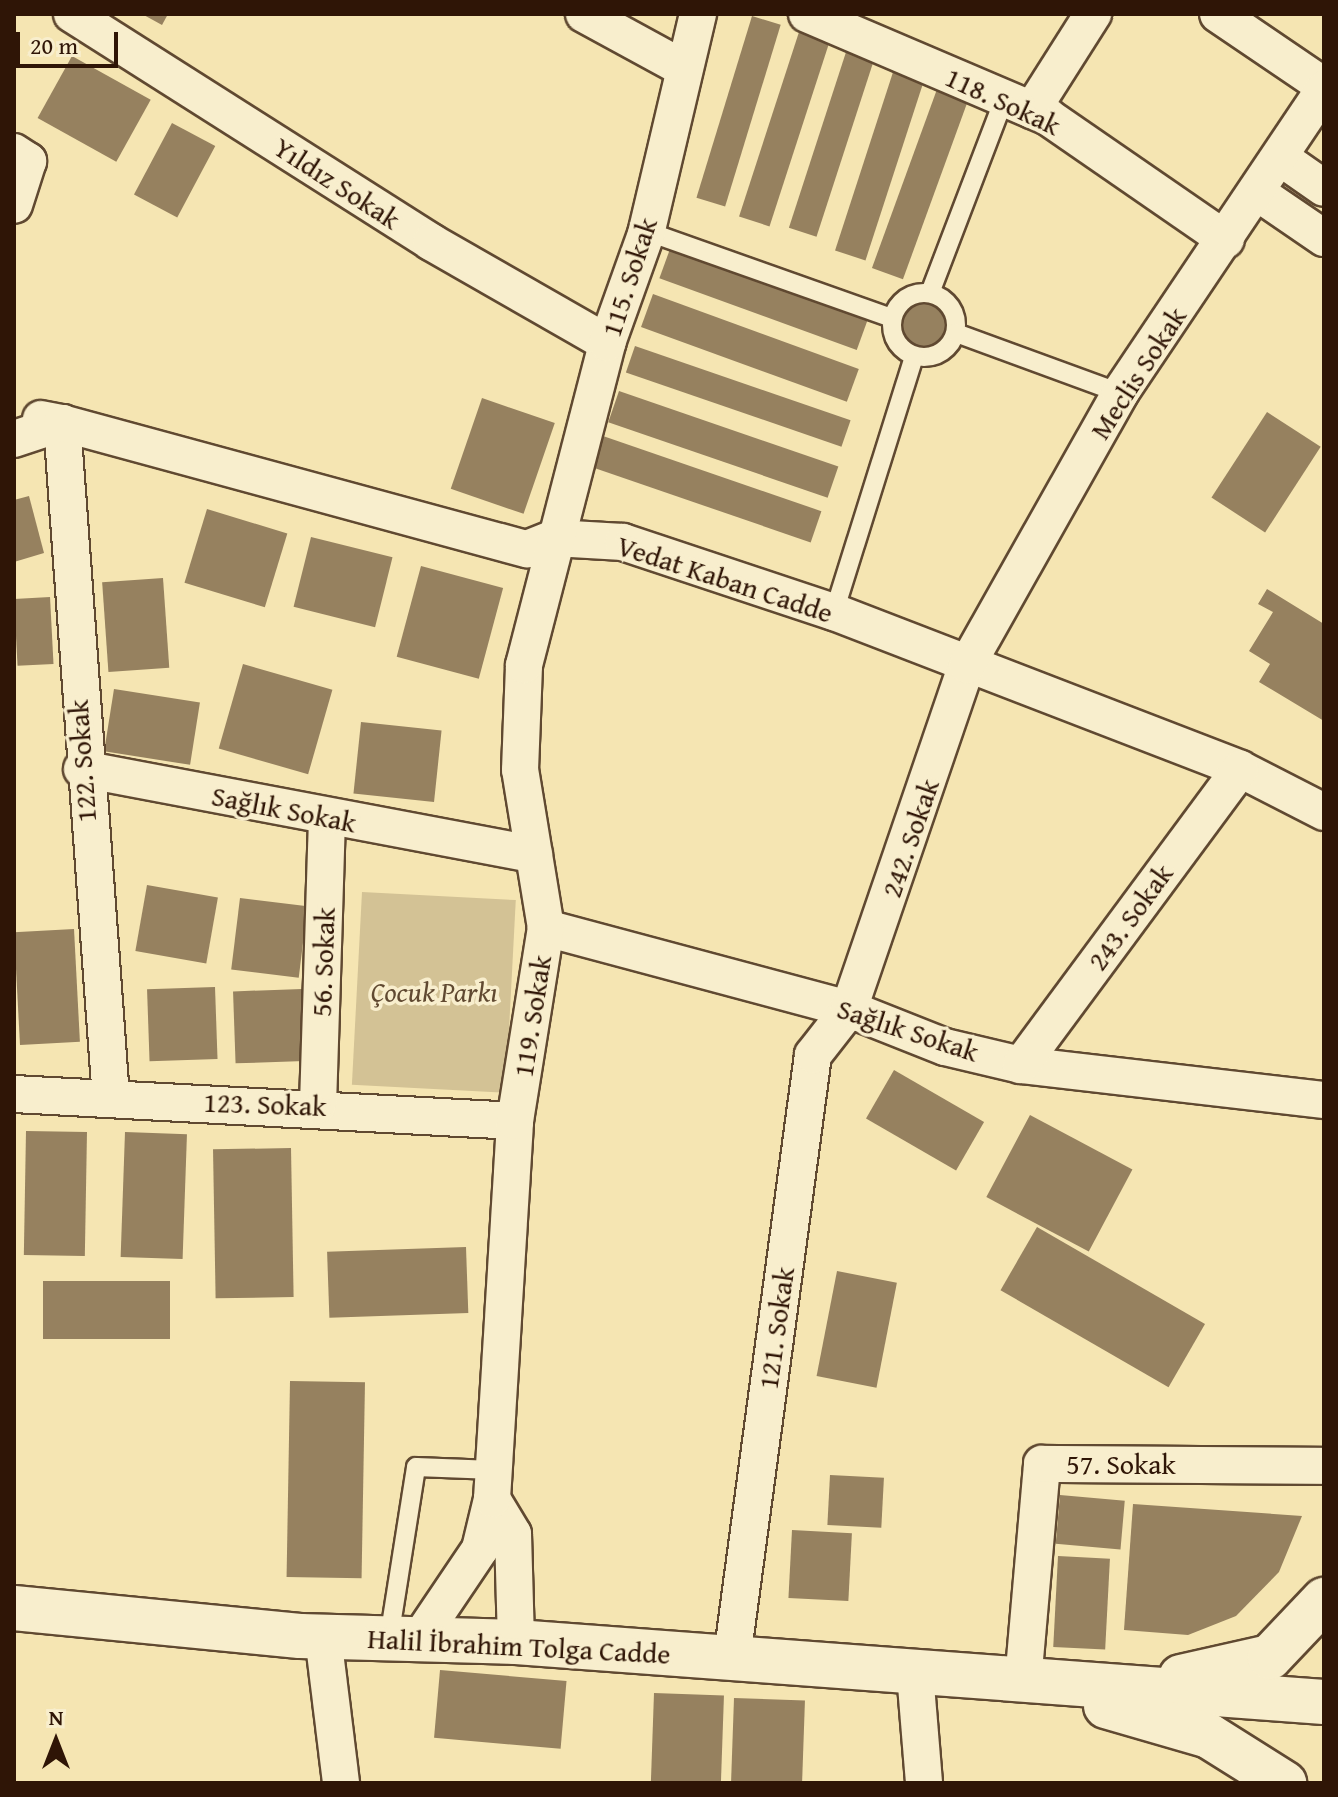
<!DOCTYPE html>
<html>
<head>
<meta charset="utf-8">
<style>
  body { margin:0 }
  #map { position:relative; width:1338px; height:1797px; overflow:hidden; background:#f5e5b2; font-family:"Gentium Book Plus",serif }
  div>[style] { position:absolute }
  .green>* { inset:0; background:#d3c295; transform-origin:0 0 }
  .building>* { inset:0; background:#96815f; transform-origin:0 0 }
  .round { border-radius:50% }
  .roads { filter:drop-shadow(2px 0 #604931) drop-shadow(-2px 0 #604931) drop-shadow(0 2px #604931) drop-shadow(0 -2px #604931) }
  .service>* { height:18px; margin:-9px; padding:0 9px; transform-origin:9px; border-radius:9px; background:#f8eecd }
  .service>.ring { margin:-9px; padding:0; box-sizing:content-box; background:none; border:18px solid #f8eecd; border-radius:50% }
  .minor>* { height:36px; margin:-18px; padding:0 18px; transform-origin:18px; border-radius:18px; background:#f8eecd }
  .tertiary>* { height:44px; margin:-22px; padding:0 22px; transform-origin:22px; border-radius:22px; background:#f8eecd }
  span { translate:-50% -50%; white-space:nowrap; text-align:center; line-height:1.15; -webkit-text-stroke:7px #f8eecd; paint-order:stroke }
  .street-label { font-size:28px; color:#2f1506 }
  .park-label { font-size:28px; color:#604931; font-style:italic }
  .frame { position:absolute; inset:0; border:16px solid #2f1506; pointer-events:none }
  .north { position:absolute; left:16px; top:1701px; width:80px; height:80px; -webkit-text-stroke:6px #f8eecd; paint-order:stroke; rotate:0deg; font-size:22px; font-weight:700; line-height:32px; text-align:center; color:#2f1506 }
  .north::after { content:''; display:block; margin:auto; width:28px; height:36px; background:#2f1506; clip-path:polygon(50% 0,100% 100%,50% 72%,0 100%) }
  .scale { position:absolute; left:16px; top:32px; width:102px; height:36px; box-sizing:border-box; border:4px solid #2f1506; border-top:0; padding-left:10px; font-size:24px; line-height:28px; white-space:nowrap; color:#2f1506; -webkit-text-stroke:6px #f8eecd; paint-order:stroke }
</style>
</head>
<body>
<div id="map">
  <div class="green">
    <i style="left:362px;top:892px;width:154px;height:193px;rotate:3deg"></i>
  </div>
  <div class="building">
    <i style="clip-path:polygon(142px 14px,168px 14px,162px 25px)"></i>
    <i style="left:752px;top:16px;width:30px;height:190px;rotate:17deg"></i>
    <i style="left:799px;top:32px;width:32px;height:194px;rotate:18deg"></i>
    <i style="left:847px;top:49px;width:29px;height:188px;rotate:18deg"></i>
    <i style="left:72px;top:56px;width:90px;height:71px;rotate:29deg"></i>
    <i style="left:895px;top:66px;width:32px;height:194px;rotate:18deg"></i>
    <i style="left:940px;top:81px;width:33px;height:199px;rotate:20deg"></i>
    <i style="left:172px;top:123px;width:49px;height:81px;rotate:28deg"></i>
    <i style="left:670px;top:249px;width:210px;height:31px;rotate:20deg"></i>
    <i style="left:653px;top:294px;width:219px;height:35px;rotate:20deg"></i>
    <i class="round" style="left:900px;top:302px;width:48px;height:48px"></i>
    <i style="left:635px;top:346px;width:228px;height:28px;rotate:19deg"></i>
    <i style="left:619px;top:391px;width:232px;height:33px;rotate:19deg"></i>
    <i style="left:482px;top:398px;width:77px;height:96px;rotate:19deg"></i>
    <i style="left:1267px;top:412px;width:64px;height:102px;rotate:33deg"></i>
    <i style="left:603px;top:436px;width:231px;height:33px;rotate:19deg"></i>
    <i style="clip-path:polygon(29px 496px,44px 553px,14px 562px,14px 500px)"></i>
    <i style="left:207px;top:509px;width:84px;height:77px;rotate:17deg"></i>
    <i style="left:311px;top:537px;width:84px;height:72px;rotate:14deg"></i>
    <i style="left:421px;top:566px;width:85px;height:94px;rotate:15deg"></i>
    <i style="left:163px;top:578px;width:90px;height:61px;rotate:86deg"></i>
    <i style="clip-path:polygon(1267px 589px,1324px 624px,1324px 721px,1259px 682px,1270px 664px,1249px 651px,1273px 612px,1258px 604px)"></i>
    <i style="left:50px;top:597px;width:67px;height:36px;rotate:87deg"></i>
    <i style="left:243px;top:664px;width:93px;height:88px;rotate:16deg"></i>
    <i style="left:114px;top:689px;width:87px;height:63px;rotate:9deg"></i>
    <i style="left:361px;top:722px;width:81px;height:72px;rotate:6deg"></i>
    <i style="left:147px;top:885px;width:72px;height:67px;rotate:10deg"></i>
    <i style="left:240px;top:898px;width:68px;height:72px;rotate:7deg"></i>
    <i style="left:74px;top:929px;width:113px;height:60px;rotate:87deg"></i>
    <i style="left:215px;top:987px;width:72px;height:68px;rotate:88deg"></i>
    <i style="left:302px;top:989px;width:72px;height:69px;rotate:88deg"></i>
    <i style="left:894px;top:1070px;width:104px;height:56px;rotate:30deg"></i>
    <i style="left:1030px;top:1115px;width:116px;height:93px;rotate:28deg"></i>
    <i style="left:26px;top:1131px;width:61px;height:124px;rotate:1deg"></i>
    <i style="left:125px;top:1132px;width:62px;height:125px;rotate:2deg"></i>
    <i style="left:291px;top:1148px;width:149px;height:78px;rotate:89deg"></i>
    <i style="left:1037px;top:1227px;width:194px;height:73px;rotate:30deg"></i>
    <i style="left:466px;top:1247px;width:66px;height:139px;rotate:88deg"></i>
    <i style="left:837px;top:1271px;width:61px;height:107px;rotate:11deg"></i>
    <i style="left:170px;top:1281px;width:58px;height:127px;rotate:90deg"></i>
    <i style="left:290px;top:1381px;width:75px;height:196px;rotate:1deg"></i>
    <i style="left:830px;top:1475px;width:54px;height:50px;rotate:3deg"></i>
    <i style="left:1060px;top:1495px;width:65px;height:49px;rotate:5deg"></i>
    <i style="clip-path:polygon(1133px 1504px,1302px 1516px,1279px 1572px,1236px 1616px,1188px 1635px,1124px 1630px)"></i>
    <i style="left:792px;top:1530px;width:60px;height:68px;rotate:3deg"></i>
    <i style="left:1058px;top:1556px;width:52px;height:91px;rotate:3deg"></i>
    <i style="left:440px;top:1670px;width:127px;height:68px;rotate:5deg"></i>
    <i style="left:654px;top:1693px;width:70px;height:90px;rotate:2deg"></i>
    <i style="left:734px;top:1698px;width:71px;height:85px;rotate:2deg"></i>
  </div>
  <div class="roads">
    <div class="service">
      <i style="left:646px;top:231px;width:261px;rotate:19.5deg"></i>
      <i class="ring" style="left:892px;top:293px;width:46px;height:46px"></i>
      <i style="left:930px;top:293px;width:208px;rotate:-69.1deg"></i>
      <i style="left:956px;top:333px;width:175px;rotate:20.1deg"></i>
      <i style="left:834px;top:612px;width:268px;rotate:-72.6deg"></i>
      <i style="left:389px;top:1638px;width:173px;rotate:-81deg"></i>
      <i style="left:416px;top:1467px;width:78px;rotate:2.2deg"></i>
    </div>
    <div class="minor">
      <i style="left:72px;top:14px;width:425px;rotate:32.4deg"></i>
      <i style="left:431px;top:242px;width:203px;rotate:29.8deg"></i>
      <i style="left:584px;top:14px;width:113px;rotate:28.6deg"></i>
      <i style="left:807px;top:14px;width:262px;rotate:23.1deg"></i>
      <i style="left:1048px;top:117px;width:216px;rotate:34.6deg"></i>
      <i style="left:1218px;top:14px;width:128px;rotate:34.2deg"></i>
      <i style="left:1032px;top:110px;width:114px;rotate:-57.6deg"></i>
      <i style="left:14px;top:152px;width:17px;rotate:33deg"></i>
      <i style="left:28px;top:161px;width:46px;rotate:107.7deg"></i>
      <i style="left:1281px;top:158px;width:52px;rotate:34.9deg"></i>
      <i style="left:1258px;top:193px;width:80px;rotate:34.3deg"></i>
      <i style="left:41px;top:419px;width:21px;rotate:11deg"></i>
      <i style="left:62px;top:423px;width:677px;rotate:85.85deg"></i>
      <i style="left:14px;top:439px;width:51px;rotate:-18.4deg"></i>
      <i style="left:62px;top:423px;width:482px;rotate:15.2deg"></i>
      <i style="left:527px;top:549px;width:29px;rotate:-22deg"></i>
      <i style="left:554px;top:538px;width:69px;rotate:3.3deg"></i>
      <i style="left:623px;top:542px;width:222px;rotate:18.4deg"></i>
      <i style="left:834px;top:612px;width:435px;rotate:21.1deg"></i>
      <i style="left:1240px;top:769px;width:94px;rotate:27.1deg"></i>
      <i style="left:82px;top:769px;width:460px;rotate:10.7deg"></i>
      <i style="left:546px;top:928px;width:314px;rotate:15deg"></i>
      <i style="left:849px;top:1009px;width:103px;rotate:21.6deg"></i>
      <i style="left:945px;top:1047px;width:78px;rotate:13.3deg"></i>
      <i style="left:1021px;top:1065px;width:305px;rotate:6.6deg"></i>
      <i style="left:1021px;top:1065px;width:368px;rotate:-53.5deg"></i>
      <i style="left:14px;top:1094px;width:502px;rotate:3.08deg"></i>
      <i style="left:318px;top:1105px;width:287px;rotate:-88.2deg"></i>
      <i style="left:492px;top:1499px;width:41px;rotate:59deg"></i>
      <i style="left:513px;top:1534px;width:108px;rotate:88.4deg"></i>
      <i style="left:323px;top:1636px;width:148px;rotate:83deg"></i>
      <i style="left:420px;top:1638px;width:107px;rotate:-56deg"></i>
      <i style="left:480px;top:1549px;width:51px;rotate:-76.5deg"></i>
      <i style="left:492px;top:1499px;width:379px;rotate:-86.5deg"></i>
      <i style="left:515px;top:1121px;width:195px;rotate:-80.9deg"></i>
      <i style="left:546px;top:928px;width:160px;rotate:-99.3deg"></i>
      <i style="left:520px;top:770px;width:105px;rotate:-87.8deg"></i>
      <i style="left:524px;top:665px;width:333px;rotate:-75.5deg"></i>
      <i style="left:607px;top:343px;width:116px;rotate:-70.3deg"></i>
      <i style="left:646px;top:234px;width:226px;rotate:-76.7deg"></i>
      <i style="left:732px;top:1658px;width:608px;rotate:-82.35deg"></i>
      <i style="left:813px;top:1055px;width:58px;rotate:-52deg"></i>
      <i style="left:849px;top:1009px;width:364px;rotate:-71.1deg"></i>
      <i style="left:967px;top:665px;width:312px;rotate:-60.6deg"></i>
      <i style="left:1120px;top:393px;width:366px;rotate:-56.1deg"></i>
      <i style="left:915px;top:1673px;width:110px;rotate:85.3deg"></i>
      <i style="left:1023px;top:1682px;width:219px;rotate:-85deg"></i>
      <i style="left:1042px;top:1464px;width:282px;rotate:0.4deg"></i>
    </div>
    <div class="tertiary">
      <i style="left:14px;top:1608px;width:287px;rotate:5.6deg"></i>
      <i style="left:300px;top:1636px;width:216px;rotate:1.6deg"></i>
      <i style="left:516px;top:1642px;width:810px;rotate:4.25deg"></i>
      <i style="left:1181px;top:1677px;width:91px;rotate:-12.7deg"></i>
      <i style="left:1270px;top:1657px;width:79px;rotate:-46.5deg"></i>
      <i style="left:1106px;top:1706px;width:107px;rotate:16.2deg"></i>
      <i style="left:1209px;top:1736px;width:89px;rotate:32.1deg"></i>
    </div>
  </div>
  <div class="street-label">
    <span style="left:1003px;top:101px;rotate:25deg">118. Sokak</span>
    <span style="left:337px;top:183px;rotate:33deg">Yıldız Sokak</span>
    <span style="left:629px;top:277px;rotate:-72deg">115. Sokak</span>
    <span style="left:1138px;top:373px;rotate:-57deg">Meclis Sokak</span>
    <span style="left:725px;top:579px;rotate:18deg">Vedat Kaban Cadde</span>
    <span style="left:82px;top:761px;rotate:-94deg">122. Sokak</span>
    <span style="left:284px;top:809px;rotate:11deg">Sağlık Sokak</span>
    <span style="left:910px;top:838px;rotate:-71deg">242. Sokak</span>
    <span style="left:1130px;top:917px;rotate:-54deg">243. Sokak</span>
    <span style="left:323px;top:962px;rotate:-88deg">56. Sokak</span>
    <span style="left:532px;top:1016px;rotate:-81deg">119. Sokak</span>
    <span style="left:908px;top:1030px;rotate:18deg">Sağlık Sokak</span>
    <span style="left:265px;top:1104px;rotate:2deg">123. Sokak</span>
    <span style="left:776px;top:1328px;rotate:-82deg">121. Sokak</span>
    <span style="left:1121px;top:1464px">57. Sokak</span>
    <span style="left:519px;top:1646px;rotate:3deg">Halil İbrahim Tolga Cadde</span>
  </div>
  <div class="park-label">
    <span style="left:434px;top:992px">Çocuk Parkı</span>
  </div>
  <div class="frame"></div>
  <div class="north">N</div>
  <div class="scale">20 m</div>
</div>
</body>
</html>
